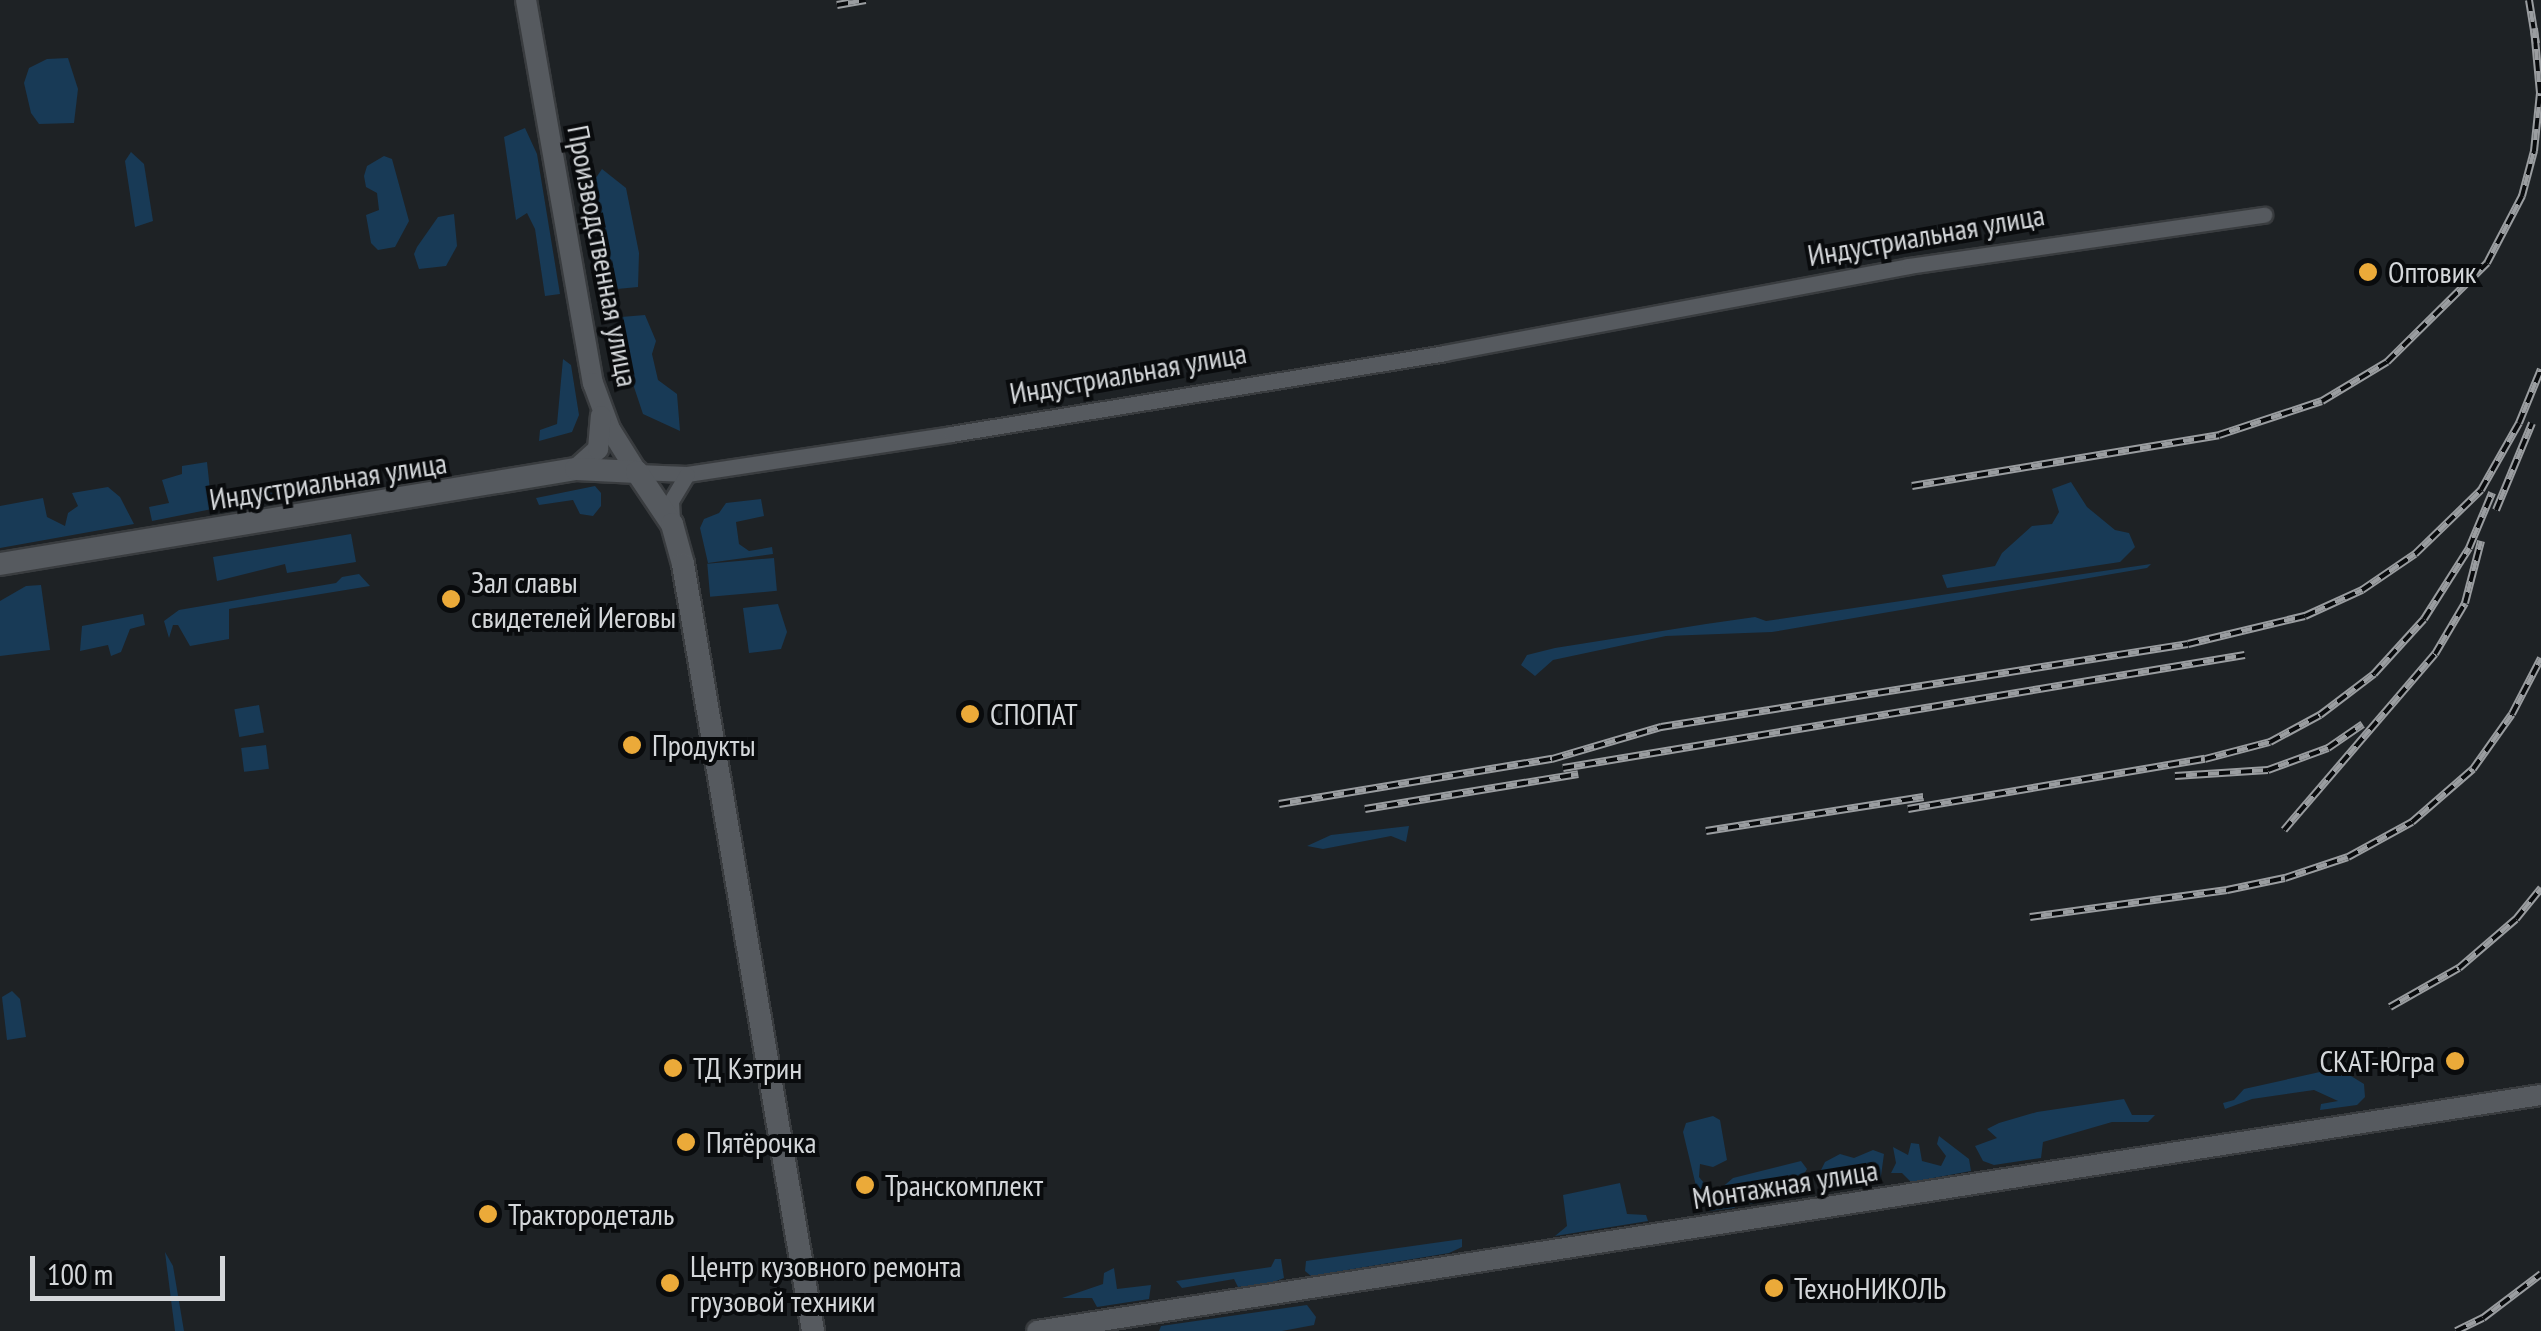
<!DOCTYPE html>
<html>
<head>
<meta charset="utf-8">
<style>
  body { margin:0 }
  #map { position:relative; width:2541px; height:1331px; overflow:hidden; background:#1e2225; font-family:"PT Sans Narrow",sans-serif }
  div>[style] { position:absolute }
  .green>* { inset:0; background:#183a56; transform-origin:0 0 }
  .roads { filter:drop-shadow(2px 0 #393c3f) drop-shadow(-2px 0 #393c3f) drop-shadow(0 2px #393c3f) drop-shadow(0 -2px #393c3f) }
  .minor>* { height:15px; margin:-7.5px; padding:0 7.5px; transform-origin:7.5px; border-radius:7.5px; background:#565a5f }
  .tertiary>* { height:20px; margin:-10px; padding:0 10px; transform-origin:10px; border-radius:10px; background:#565a5f }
  .secondary>* { height:22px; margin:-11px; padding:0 11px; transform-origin:11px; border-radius:11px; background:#565a5f }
  .rail>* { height:8px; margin-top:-4px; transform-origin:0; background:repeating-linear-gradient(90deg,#090b0d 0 11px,#9a9da0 0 22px); box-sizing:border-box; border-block:2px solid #9a9da0 }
  .dots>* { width:28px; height:28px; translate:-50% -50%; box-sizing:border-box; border:5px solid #090b0d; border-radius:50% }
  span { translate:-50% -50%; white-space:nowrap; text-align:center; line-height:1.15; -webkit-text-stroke:8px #090b0d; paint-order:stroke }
  .street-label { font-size:30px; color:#d4d7da }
  .poi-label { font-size:30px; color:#d4d7da }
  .left { translate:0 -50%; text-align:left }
  .right { translate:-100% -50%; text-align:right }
  .scale { position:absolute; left:30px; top:1256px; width:195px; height:45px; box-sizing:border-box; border:5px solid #d4d7da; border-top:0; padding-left:12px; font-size:30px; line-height:35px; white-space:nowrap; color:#d4d7da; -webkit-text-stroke:8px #090b0d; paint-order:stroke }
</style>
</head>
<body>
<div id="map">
  <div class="green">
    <i style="clip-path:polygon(68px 58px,78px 89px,74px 123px,39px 124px,31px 113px,24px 83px,29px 68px,47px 59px)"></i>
    <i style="clip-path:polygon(525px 128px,537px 154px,560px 294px,545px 296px,535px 229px,527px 213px,516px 220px,504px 137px)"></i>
    <i style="clip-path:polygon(131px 152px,144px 164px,153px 221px,135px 227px,125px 161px)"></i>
    <i style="clip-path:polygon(384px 156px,392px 159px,409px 221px,395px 247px,378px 250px,371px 243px,366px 215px,379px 210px,377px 193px,366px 187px,364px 176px,367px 166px)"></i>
    <i style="clip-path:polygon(602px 169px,626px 188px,639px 253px,638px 287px,617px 289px,591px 185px)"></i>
    <i style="clip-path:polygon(454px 214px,457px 246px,446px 266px,419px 269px,414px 254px,417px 247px,438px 217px)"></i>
    <i style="clip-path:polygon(645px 315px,656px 341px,652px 354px,658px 380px,677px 394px,680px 431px,643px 414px,633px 384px,621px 317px)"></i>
    <i style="clip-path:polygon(563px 359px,571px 365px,579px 415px,572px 432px,539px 441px,540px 430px,557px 424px)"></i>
    <i style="clip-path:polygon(207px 462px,212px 509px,152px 521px,149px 507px,169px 503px,162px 480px,182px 474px,182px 466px)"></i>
    <i style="clip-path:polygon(373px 474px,375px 482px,357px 486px,350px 481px,309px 488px,301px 495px,226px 508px,224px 497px,297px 490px)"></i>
    <i style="clip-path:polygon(2071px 482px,2087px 507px,2115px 530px,2129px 533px,2135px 547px,2120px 562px,1947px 588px,1942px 575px,1995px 566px,2002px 553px,2032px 526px,2052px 524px,2059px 512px,2052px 489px)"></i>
    <i style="clip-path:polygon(595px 486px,601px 493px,601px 506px,593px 516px,580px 514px,573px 500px,539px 505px,536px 498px)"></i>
    <i style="clip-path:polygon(108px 487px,120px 497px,134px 524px,0 548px,0 506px,43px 498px,47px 517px,65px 526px,68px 513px,78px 506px,72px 493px)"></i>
    <i style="clip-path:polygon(761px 499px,764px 516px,736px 522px,739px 544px,749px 551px,772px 547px,773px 554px,708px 563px,700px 528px,704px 519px,719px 513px,726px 503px)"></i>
    <i style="clip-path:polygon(351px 534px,356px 562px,287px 573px,285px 564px,217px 581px,213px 557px)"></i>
    <i style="left:774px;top:558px;width:33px;height:67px;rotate:85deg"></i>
    <i style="clip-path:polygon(2151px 564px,2147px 568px,1772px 632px,1666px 636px,1553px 660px,1535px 676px,1521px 665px,1527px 655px,1555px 648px,1706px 624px,1755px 617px,1766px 621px)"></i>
    <i style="clip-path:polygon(359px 574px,370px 586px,229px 609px,229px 639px,190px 646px,178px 625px,173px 625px,169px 638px,164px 621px,179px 610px,336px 583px,342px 577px)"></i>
    <i style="clip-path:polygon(41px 585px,50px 650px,0 656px,0 601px,26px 586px)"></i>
    <i style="clip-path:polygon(778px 604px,787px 632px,781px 649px,749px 653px,743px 608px)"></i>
    <i style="clip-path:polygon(143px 614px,145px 625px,130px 629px,121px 652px,111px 656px,108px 645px,80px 651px,82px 626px)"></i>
    <i style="left:259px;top:705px;width:28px;height:25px;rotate:80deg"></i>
    <i style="left:266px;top:745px;width:24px;height:25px;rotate:83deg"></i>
    <i style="clip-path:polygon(1409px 826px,1406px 842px,1391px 836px,1323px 849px,1307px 846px,1331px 835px)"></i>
    <i style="clip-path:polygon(12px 991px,20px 999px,26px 1037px,7px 1040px,2px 997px)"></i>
    <i style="clip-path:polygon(2338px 1068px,2364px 1084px,2365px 1097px,2357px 1105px,2320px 1110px,2321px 1104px,2338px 1101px,2314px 1090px,2252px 1099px,2225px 1109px,2223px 1103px,2234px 1100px,2244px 1089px)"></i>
    <i style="clip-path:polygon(2124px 1099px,2132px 1115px,2155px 1115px,2148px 1122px,2112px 1122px,2043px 1142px,2041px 1158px,2027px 1160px,1994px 1165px,1983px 1161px,1975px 1146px,1997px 1138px,1987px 1129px,1999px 1123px,2037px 1112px)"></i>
    <i style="clip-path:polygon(1713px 1116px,1720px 1120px,1727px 1160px,1713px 1167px,1700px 1164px,1699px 1177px,1709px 1189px,1719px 1190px,1733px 1178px,1801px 1161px,1807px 1169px,1801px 1179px,1780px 1181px,1766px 1201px,1751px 1204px,1744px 1199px,1734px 1208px,1709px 1211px,1696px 1186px,1683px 1132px,1686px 1123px)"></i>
    <i style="clip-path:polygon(1939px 1136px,1969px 1159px,1971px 1171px,1911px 1182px,1902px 1173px,1891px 1173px,1896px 1163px,1893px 1147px,1908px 1155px,1911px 1143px,1919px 1144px,1922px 1161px,1941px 1166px,1946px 1156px,1937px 1144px)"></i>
    <i style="clip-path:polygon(1873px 1150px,1884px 1154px,1880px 1183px,1824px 1191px,1818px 1176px,1825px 1162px,1840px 1154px,1854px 1158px)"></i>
    <i style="clip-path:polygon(1620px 1183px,1627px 1214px,1646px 1215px,1648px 1221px,1555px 1236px,1567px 1226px,1563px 1195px)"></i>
    <i style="clip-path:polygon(1462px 1239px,1462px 1247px,1449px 1253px,1311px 1276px,1305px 1271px,1306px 1261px)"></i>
    <i style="clip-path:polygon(165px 1252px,173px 1266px,184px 1331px,175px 1331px)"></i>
    <i style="clip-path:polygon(1275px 1259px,1281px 1259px,1284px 1278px,1271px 1283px,1238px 1287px,1234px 1279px,1182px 1288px,1176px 1281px,1271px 1267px)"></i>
    <i style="clip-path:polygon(1114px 1268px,1117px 1289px,1151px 1285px,1149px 1299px,1097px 1307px,1092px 1298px,1062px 1298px,1103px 1284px,1104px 1273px)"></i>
    <i style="clip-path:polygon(1307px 1305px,1316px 1317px,1314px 1325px,1282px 1331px,1159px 1331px,1161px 1326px)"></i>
  </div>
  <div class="roads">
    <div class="minor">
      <i style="left:637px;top:472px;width:50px;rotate:2.3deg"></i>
      <i style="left:687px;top:474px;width:267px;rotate:-8.6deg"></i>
      <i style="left:951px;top:434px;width:500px;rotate:-9.3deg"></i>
      <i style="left:1444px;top:353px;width:472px;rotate:-10.6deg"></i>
      <i style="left:1908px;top:266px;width:360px;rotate:-8.2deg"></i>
      <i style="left:672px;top:520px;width:19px;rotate:-93deg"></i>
      <i style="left:671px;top:501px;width:31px;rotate:-59deg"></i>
    </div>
    <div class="tertiary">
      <i style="left:526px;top:0;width:389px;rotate:80.1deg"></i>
      <i style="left:593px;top:383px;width:49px;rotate:69.7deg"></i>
      <i style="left:610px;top:429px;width:51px;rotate:57.9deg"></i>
      <i style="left:576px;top:469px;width:30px;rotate:-42deg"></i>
      <i style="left:598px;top:449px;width:33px;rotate:-85deg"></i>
      <i style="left:1037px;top:1331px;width:1522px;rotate:-8.92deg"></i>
    </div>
    <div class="secondary">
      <i style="left:0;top:564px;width:584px;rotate:-9.37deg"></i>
      <i style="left:576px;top:469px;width:61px;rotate:2.8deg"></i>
      <i style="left:637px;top:472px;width:63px;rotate:56.1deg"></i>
      <i style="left:672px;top:524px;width:41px;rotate:74.6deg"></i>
      <i style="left:683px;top:564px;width:778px;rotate:80.38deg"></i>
    </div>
  </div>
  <div class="rail">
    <i style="left:2529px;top:0;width:44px;rotate:80.8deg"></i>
    <i style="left:837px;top:5px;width:29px;rotate:-10deg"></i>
    <i style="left:1912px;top:486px;width:311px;rotate:-9.4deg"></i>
    <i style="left:2219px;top:435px;width:108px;rotate:-18.3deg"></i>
    <i style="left:2322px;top:401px;width:76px;rotate:-31deg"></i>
    <i style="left:2387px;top:362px;width:141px;rotate:-44.7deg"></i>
    <i style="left:2487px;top:263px;width:76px;rotate:-62.4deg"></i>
    <i style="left:2522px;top:196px;width:47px;rotate:-75.1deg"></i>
    <i style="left:2534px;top:151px;width:58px;rotate:-84.1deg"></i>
    <i style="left:2540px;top:93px;width:65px;rotate:-95.3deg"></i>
    <i style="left:2496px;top:510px;width:94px;rotate:-67.5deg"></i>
    <i style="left:1563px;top:768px;width:691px;rotate:-9.41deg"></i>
    <i style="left:2175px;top:776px;width:93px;rotate:-3.7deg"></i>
    <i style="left:2268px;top:770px;width:64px;rotate:-20.1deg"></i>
    <i style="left:2328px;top:748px;width:42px;rotate:-34.4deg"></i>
    <i style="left:1279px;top:804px;width:277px;rotate:-9.4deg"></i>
    <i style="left:1552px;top:759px;width:114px;rotate:-16.4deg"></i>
    <i style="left:1661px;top:727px;width:533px;rotate:-8.95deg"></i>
    <i style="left:2188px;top:644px;width:120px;rotate:-13.5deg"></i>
    <i style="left:2305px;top:616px;width:63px;rotate:-24.5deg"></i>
    <i style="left:2362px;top:590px;width:64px;rotate:-34.2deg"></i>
    <i style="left:2415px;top:554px;width:92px;rotate:-44.1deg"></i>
    <i style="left:2481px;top:490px;width:77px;rotate:-60.4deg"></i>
    <i style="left:2519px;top:423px;width:58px;rotate:-67.8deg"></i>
    <i style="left:1365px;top:809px;width:216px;rotate:-9.3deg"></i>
    <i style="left:1908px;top:809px;width:301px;rotate:-9.6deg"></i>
    <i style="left:2205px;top:759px;width:67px;rotate:-14.7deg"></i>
    <i style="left:2270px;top:742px;width:57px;rotate:-28.4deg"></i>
    <i style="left:2320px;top:715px;width:68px;rotate:-37.2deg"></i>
    <i style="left:2374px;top:674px;width:74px;rotate:-47.7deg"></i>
    <i style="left:2424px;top:619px;width:84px;rotate:-57.6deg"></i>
    <i style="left:2469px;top:548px;width:60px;rotate:-67.3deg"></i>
    <i style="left:2284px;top:830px;width:232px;rotate:-49.4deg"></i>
    <i style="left:2435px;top:654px;width:59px;rotate:-59.5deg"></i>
    <i style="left:2465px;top:603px;width:64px;rotate:-75.5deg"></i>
    <i style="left:1706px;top:831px;width:220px;rotate:-8.9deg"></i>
    <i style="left:2030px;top:917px;width:199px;rotate:-7.8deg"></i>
    <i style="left:2227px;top:890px;width:59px;rotate:-11.7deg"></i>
    <i style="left:2285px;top:878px;width:66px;rotate:-18.4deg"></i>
    <i style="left:2348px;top:857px;width:73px;rotate:-28.7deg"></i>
    <i style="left:2412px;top:822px;width:81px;rotate:-41deg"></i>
    <i style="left:2473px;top:769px;width:67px;rotate:-54.7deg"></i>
    <i style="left:2512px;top:714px;width:63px;rotate:-62.6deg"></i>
    <i style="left:2390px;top:1007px;width:79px;rotate:-29.5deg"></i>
    <i style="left:2459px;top:968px;width:75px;rotate:-40.7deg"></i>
    <i style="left:2516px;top:919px;width:40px;rotate:-51deg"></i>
    <i style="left:2456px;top:1331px;width:30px;rotate:-26deg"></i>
    <i style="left:2483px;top:1318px;width:73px;rotate:-37.2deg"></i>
  </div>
  <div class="dots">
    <i style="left:2368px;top:272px;background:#ebaa39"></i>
    <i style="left:451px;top:599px;background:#ebaa39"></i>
    <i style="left:970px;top:714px;background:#ebaa39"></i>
    <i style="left:632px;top:745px;background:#ebaa39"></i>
    <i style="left:2455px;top:1061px;background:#ebaa39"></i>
    <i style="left:673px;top:1068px;background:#ebaa39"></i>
    <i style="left:686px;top:1142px;background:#ebaa39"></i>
    <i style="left:865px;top:1185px;background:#ebaa39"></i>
    <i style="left:488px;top:1214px;background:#ebaa39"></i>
    <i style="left:670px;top:1283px;background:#ebaa39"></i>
    <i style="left:1774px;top:1288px;background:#ebaa39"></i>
  </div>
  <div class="street-label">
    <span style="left:1926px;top:235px;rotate:-10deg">Индустриальная улица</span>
    <span style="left:603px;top:256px;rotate:79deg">Производственная улица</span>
    <span style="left:1128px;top:373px;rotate:-10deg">Индустриальная улица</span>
    <span style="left:328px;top:481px;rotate:-9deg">Индустриальная улица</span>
    <span style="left:1785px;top:1184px;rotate:-9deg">Монтажная улица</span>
  </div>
  <div class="poi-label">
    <span class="left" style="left:2388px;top:272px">Оптовик</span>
    <span class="left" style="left:471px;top:599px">Зал славы<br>свидетелей Иеговы</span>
    <span class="left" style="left:990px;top:714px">СПОПАТ</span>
    <span class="left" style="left:652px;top:745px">Продукты</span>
    <span class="right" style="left:2435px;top:1061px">СКАТ-Югра</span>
    <span class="left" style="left:693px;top:1068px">ТД Кэтрин</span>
    <span class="left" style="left:706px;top:1142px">Пятёрочка</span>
    <span class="left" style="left:885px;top:1185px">Транскомплект</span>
    <span class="left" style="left:508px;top:1214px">Трактородеталь</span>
    <span class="left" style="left:690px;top:1283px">Центр кузовного ремонта<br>грузовой техники</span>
    <span class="left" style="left:1794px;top:1288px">ТехноНИКОЛЬ</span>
  </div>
  <div class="scale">100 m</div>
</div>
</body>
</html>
